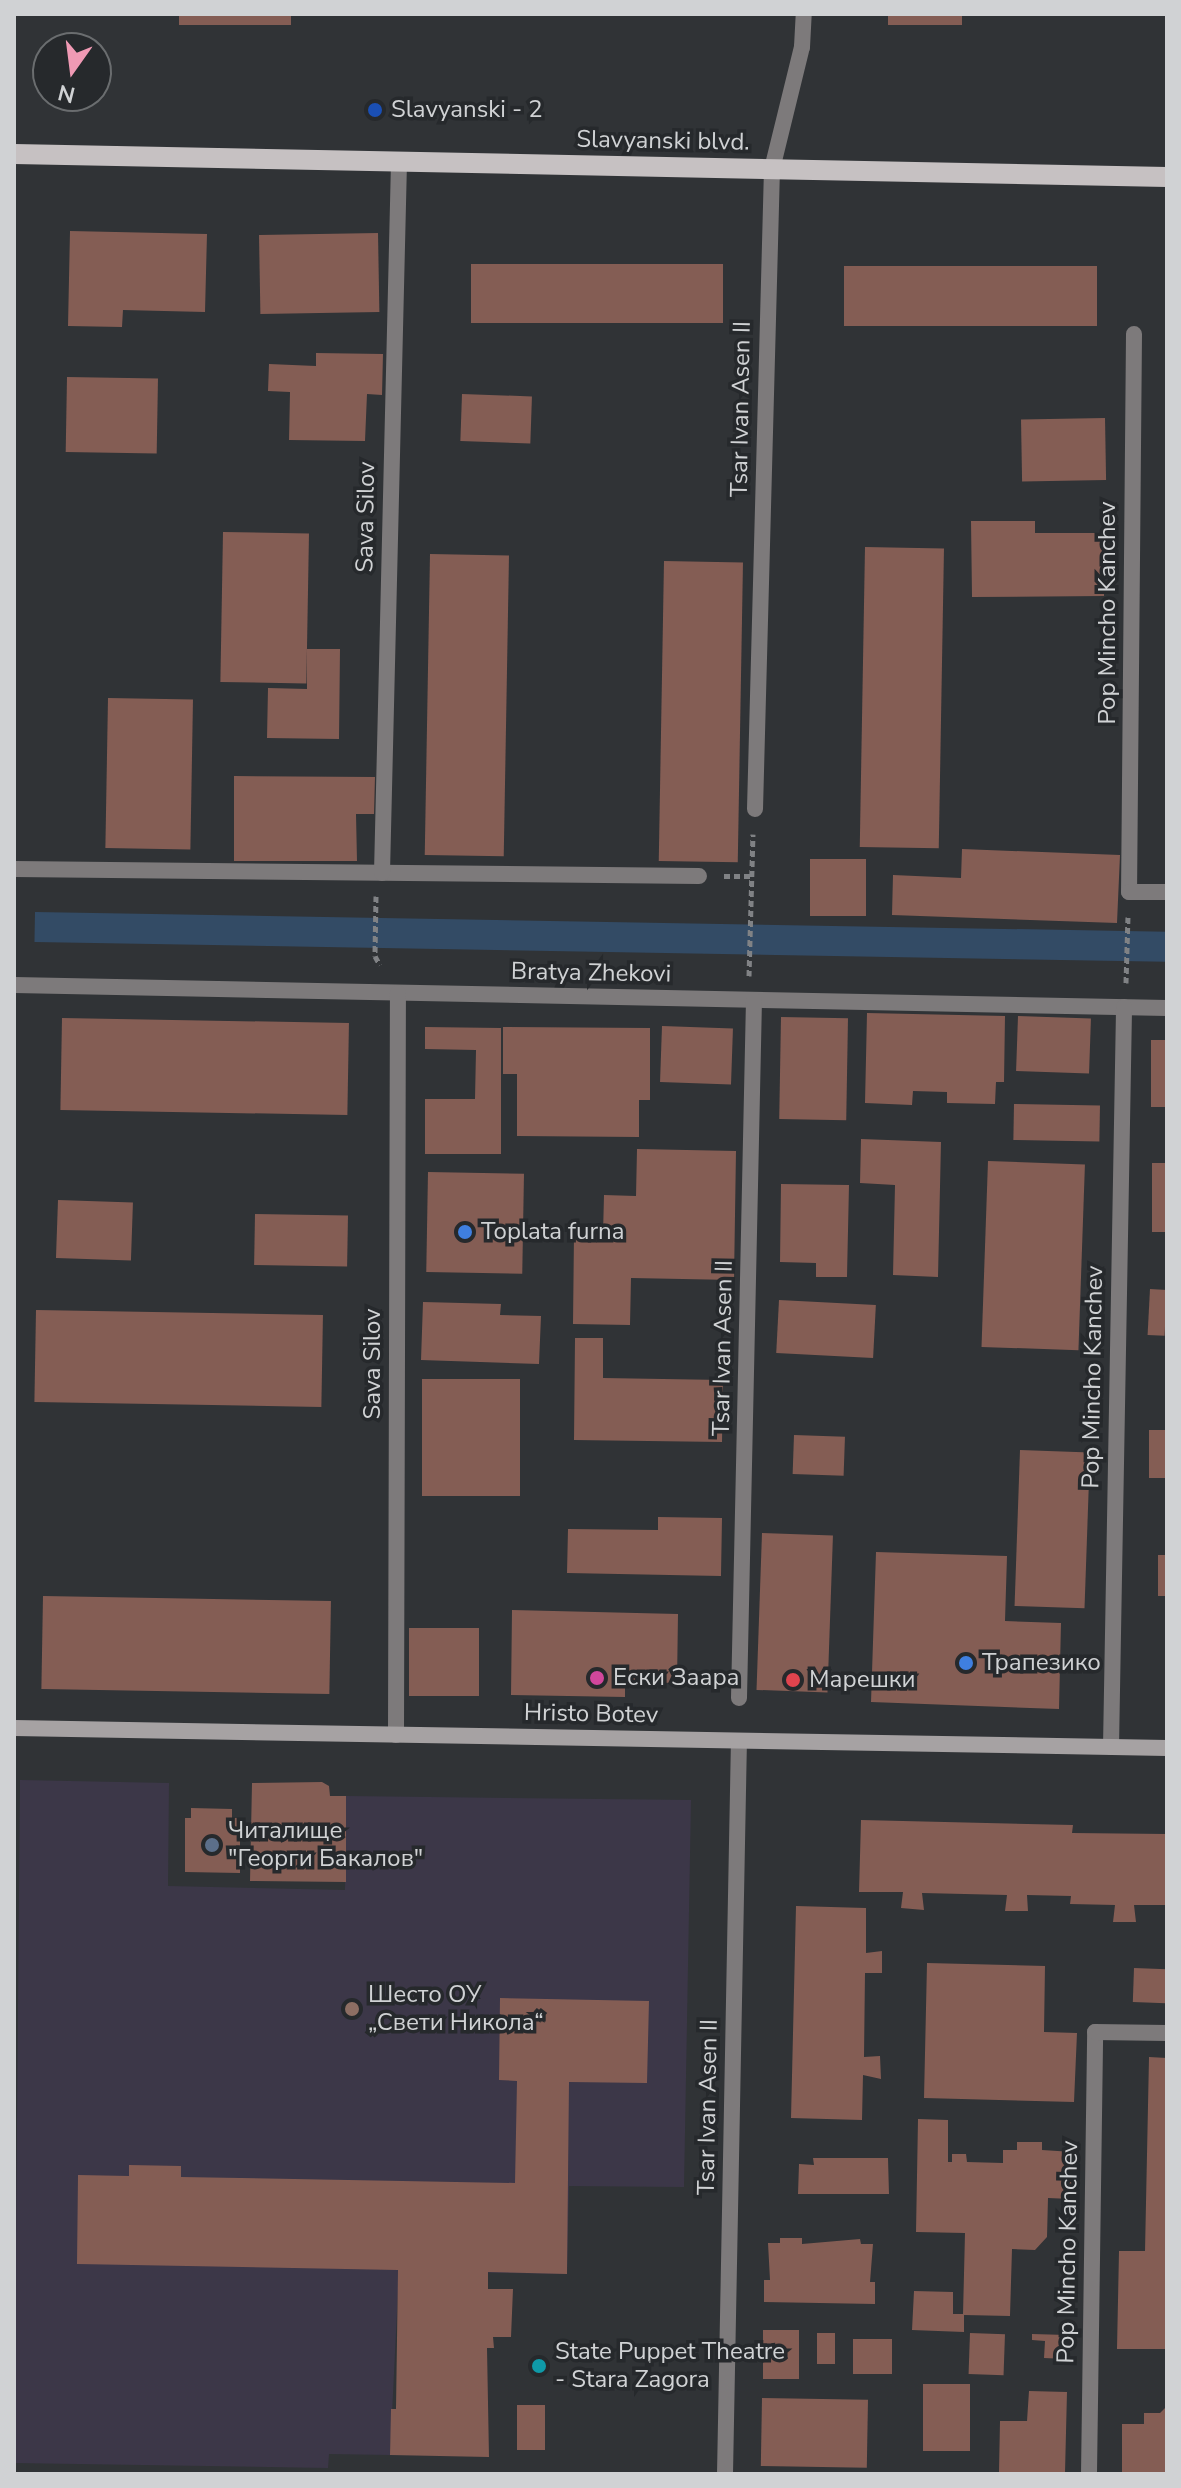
<!DOCTYPE html>
<html>
<head>
<meta charset="utf-8">
<style>
  body { margin:0 }
  #map { position:relative; width:1181px; height:2488px; overflow:hidden; background:#303336; font-family:"Nunito Sans",sans-serif }
  div>[style] { position:absolute }
  .education>* { inset:0; background:#3c3748 }
  .water>* { inset:0; background:#334b65; transform-origin:0 0 }
  .building>* { inset:0; background:#845d54; transform-origin:0 0 }
  .path>* { height:5px; margin-top:-2.5px; transform-origin:0; background:repeating-linear-gradient(90deg,#808285 0 6px,transparent 0 10px) }
  .lane>* { height:16px; margin:-8px; padding:0 8px; transform-origin:8px; border-radius:8px; background:#7d7a7b }
  .street>* { height:16px; margin:-8px; padding:0 8px; transform-origin:8px; border-radius:8px; background:#7d7a7b }
  .secondary>* { height:16px; margin:-8px; padding:0 8px; transform-origin:8px; border-radius:8px; background:#a6a2a3 }
  .primary>* { height:20px; margin:-10px; padding:0 10px; transform-origin:10px; border-radius:10px; background:#c6c1c2 }
  .dots>* { width:22px; height:22px; translate:-50% -50%; box-sizing:border-box; border:4px solid #26292c; border-radius:50% }
  span { translate:-50% -50%; white-space:nowrap; text-align:center; line-height:1.15; -webkit-text-stroke:7px #26292c; paint-order:stroke }
  .poi-label { font-size:24px; color:#d0d2d4 }
  .left { translate:0 -50%; text-align:left }
  .street-label { font-size:24px; color:#d0d2d4 }
  .frame { position:absolute; inset:0; border:16px solid #d0d2d4; pointer-events:none }
  .north { position:absolute; left:32px; top:32px; width:80px; height:80px; box-sizing:border-box; background:#26292c; border:2px solid #6a6d6f; border-radius:50%; rotate:194deg; font-size:22px; font-weight:700; line-height:32px; text-align:center; color:#d0d2d4 }
  .north::after { content:''; display:block; margin:auto; width:28px; height:36px; background:#f09ab5; clip-path:polygon(50% 0,100% 100%,50% 72%,0 100%) }
</style>
</head>
<body>
<div id="map">
  <div class="education">
    <i style="clip-path:polygon(20px 1780px,169px 1783px,168px 1886px,345px 1890px,346px 1796px,691px 1800px,684px 2187px,569px 2186px,567px 2274px,399px 2271px,390px 2455px,329px 2454px,328px 2468px,14px 2463px)"></i>
  </div>
  <div class="water">
    <i style="left:35px;top:912px;width:1132px;height:30px;rotate:1deg"></i>
  </div>
  <div class="building">
    <i style="left:179px;top:14px;width:112px;height:11px"></i>
    <i style="left:888px;top:14px;width:74px;height:11px"></i>
    <i style="clip-path:polygon(70px 231px,207px 234px,205px 312px,123px 310px,122px 327px,68px 326px)"></i>
    <i style="left:378px;top:233px;width:79px;height:119px;rotate:89deg"></i>
    <i style="left:471px;top:264px;width:252px;height:59px"></i>
    <i style="left:844px;top:266px;width:253px;height:60px"></i>
    <i style="clip-path:polygon(316px 353px,383px 354px,382px 395px,367px 394px,365px 441px,289px 440px,290px 392px,268px 391px,269px 364px,316px 366px)"></i>
    <i style="left:67px;top:377px;width:91px;height:75px;rotate:1deg"></i>
    <i style="left:462px;top:394px;width:70px;height:47px;rotate:2deg"></i>
    <i style="left:1105px;top:418px;width:62px;height:84px;rotate:89deg"></i>
    <i style="clip-path:polygon(971px 521px,1035px 521px,1035px 533px,1104px 533px,1104px 596px,972px 597px)"></i>
    <i style="left:223px;top:532px;width:86px;height:150px;rotate:1deg"></i>
    <i style="left:865px;top:547px;width:79px;height:300px;rotate:1deg"></i>
    <i style="left:430px;top:554px;width:79px;height:301px;rotate:1deg"></i>
    <i style="left:664px;top:561px;width:79px;height:300px;rotate:1deg"></i>
    <i style="clip-path:polygon(307px 649px,340px 649px,339px 739px,267px 738px,268px 688px,307px 689px)"></i>
    <i style="left:108px;top:698px;width:85px;height:150px;rotate:1deg"></i>
    <i style="clip-path:polygon(234px 776px,375px 777px,374px 814px,356px 814px,357px 861px,234px 861px)"></i>
    <i style="clip-path:polygon(962px 849px,1120px 855px,1117px 923px,892px 915px,893px 875px,961px 878px)"></i>
    <i style="left:810px;top:859px;width:56px;height:57px"></i>
    <i style="clip-path:polygon(867px 1013px,1005px 1016px,1004px 1082px,996px 1082px,995px 1104px,947px 1103px,947px 1092px,913px 1091px,912px 1105px,865px 1103px)"></i>
    <i style="left:1018px;top:1016px;width:73px;height:55px;rotate:2deg"></i>
    <i style="left:781px;top:1017px;width:67px;height:102px;rotate:1deg"></i>
    <i style="left:62px;top:1018px;width:287px;height:92px;rotate:1deg"></i>
    <i style="left:662px;top:1026px;width:71px;height:56px;rotate:2deg"></i>
    <i style="clip-path:polygon(425px 1027px,501px 1028px,501px 1154px,425px 1154px,425px 1099px,475px 1099px,476px 1050px,425px 1049px)"></i>
    <i style="clip-path:polygon(503px 1027px,650px 1028px,650px 1100px,639px 1100px,639px 1137px,517px 1136px,517px 1074px,503px 1074px)"></i>
    <i style="left:1151px;top:1040px;width:16px;height:67px"></i>
    <i style="left:1014px;top:1104px;width:86px;height:36px;rotate:1deg"></i>
    <i style="clip-path:polygon(861px 1139px,941px 1142px,938px 1277px,893px 1275px,895px 1185px,860px 1183px)"></i>
    <i style="clip-path:polygon(637px 1149px,736px 1151px,734px 1280px,631px 1278px,630px 1325px,573px 1324px,574px 1234px,603px 1234px,604px 1195px,636px 1196px)"></i>
    <i style="left:988px;top:1161px;width:97px;height:186px;rotate:2deg"></i>
    <i style="left:1152px;top:1163px;width:15px;height:69px"></i>
    <i style="left:428px;top:1172px;width:96px;height:100px;rotate:1deg"></i>
    <i style="clip-path:polygon(781px 1184px,849px 1185px,847px 1277px,816px 1277px,816px 1263px,780px 1262px)"></i>
    <i style="left:58px;top:1200px;width:75px;height:58px;rotate:2deg"></i>
    <i style="left:255px;top:1214px;width:93px;height:51px;rotate:1deg"></i>
    <i style="left:1150px;top:1289px;width:17px;height:46px;rotate:3deg"></i>
    <i style="left:779px;top:1300px;width:97px;height:53px;rotate:3deg"></i>
    <i style="clip-path:polygon(423px 1302px,501px 1304px,500px 1315px,541px 1316px,539px 1364px,421px 1360px)"></i>
    <i style="left:36px;top:1310px;width:287px;height:92px;rotate:1deg"></i>
    <i style="clip-path:polygon(575px 1338px,603px 1338px,603px 1378px,723px 1380px,722px 1442px,574px 1440px)"></i>
    <i style="left:422px;top:1379px;width:98px;height:117px"></i>
    <i style="left:1149px;top:1430px;width:18px;height:48px"></i>
    <i style="left:794px;top:1435px;width:51px;height:39px;rotate:2deg"></i>
    <i style="left:1020px;top:1450px;width:70px;height:156px;rotate:2deg"></i>
    <i style="clip-path:polygon(658px 1517px,722px 1518px,721px 1576px,567px 1573px,568px 1529px,658px 1530px)"></i>
    <i style="left:762px;top:1533px;width:71px;height:157px;rotate:2deg"></i>
    <i style="clip-path:polygon(876px 1552px,1007px 1556px,1005px 1621px,1061px 1623px,1059px 1709px,871px 1702px)"></i>
    <i style="left:1158px;top:1555px;width:9px;height:41px"></i>
    <i style="left:43px;top:1596px;width:288px;height:93px;rotate:1deg"></i>
    <i style="clip-path:polygon(512px 1610px,678px 1614px,677px 1683px,625px 1682px,625px 1697px,511px 1695px)"></i>
    <i style="left:409px;top:1628px;width:70px;height:68px"></i>
    <i style="clip-path:polygon(322px 1782px,329px 1786px,330px 1796px,346px 1796px,346px 1882px,250px 1881px,252px 1783px)"></i>
    <i style="clip-path:polygon(191px 1808px,232px 1809px,232px 1818px,240px 1818px,240px 1873px,185px 1872px,185px 1818px,191px 1818px)"></i>
    <i style="clip-path:polygon(861px 1820px,1073px 1825px,1072px 1833px,1167px 1834px,1167px 1905px,1134px 1905px,1136px 1922px,1113px 1922px,1115px 1905px,1070px 1904px,1071px 1896px,1027px 1895px,1028px 1911px,1005px 1911px,1007px 1895px,922px 1893px,924px 1910px,901px 1908px,903px 1892px,859px 1892px)"></i>
    <i style="clip-path:polygon(796px 1906px,866px 1908px,866px 1953px,882px 1951px,882px 1973px,865px 1973px,864px 2057px,880px 2056px,881px 2079px,863px 2075px,862px 2120px,791px 2118px)"></i>
    <i style="clip-path:polygon(927px 1963px,1045px 1966px,1044px 2032px,1077px 2033px,1074px 2102px,924px 2098px)"></i>
    <i style="left:1134px;top:1968px;width:33px;height:34px;rotate:2deg"></i>
    <i style="clip-path:polygon(500px 1998px,649px 2001px,647px 2083px,569px 2082px,567px 2274px,488px 2272px,488px 2289px,513px 2289px,511px 2337px,493px 2337px,494px 2348px,487px 2348px,489px 2457px,390px 2455px,391px 2409px,396px 2409px,398px 2270px,77px 2264px,78px 2175px,129px 2176px,129px 2165px,181px 2166px,181px 2177px,515px 2183px,517px 2081px,499px 2080px)"></i>
    <i style="clip-path:polygon(1149px 2057px,1167px 2058px,1167px 2349px,1117px 2349px,1119px 2251px,1145px 2251px)"></i>
    <i style="clip-path:polygon(918px 2119px,948px 2120px,948px 2162px,952px 2162px,952px 2154px,966px 2154px,967px 2162px,1003px 2163px,1003px 2150px,1017px 2150px,1017px 2142px,1042px 2142px,1042px 2150px,1073px 2152px,1071px 2199px,1048px 2198px,1047px 2237px,1035px 2250px,1012px 2249px,1010px 2316px,964px 2315px,964px 2332px,912px 2330px,914px 2291px,953px 2292px,953px 2314px,963px 2314px,965px 2233px,916px 2232px)"></i>
    <i style="clip-path:polygon(813px 2158px,888px 2158px,889px 2194px,798px 2194px,799px 2164px,814px 2165px)"></i>
    <i style="clip-path:polygon(780px 2238px,802px 2238px,802px 2244px,860px 2239px,861px 2244px,873px 2244px,870px 2282px,875px 2282px,875px 2304px,764px 2302px,764px 2280px,770px 2280px,768px 2243px,780px 2243px)"></i>
    <i style="left:763px;top:2330px;width:36px;height:49px"></i>
    <i style="left:817px;top:2333px;width:18px;height:31px"></i>
    <i style="left:970px;top:2333px;width:35px;height:41px;rotate:2deg"></i>
    <i style="clip-path:polygon(1032px 2334px,1067px 2335px,1066px 2359px,1044px 2358px,1045px 2341px,1032px 2340px)"></i>
    <i style="left:892px;top:2339px;width:35px;height:39px;rotate:90deg"></i>
    <i style="left:923px;top:2384px;width:47px;height:67px"></i>
    <i style="clip-path:polygon(1029px 2391px,1067px 2392px,1065px 2473px,999px 2472px,1000px 2421px,1027px 2421px)"></i>
    <i style="left:762px;top:2398px;width:106px;height:68px;rotate:1deg"></i>
    <i style="left:517px;top:2405px;width:28px;height:45px"></i>
    <i style="clip-path:polygon(1167px 2406px,1167px 2473px,1122px 2473px,1122px 2424px,1144px 2424px,1144px 2413px,1160px 2413px)"></i>
  </div>
  <div class="path">
    <i style="left:724px;top:876px;width:26px"></i>
    <i style="left:376px;top:896px;width:60px;rotate:91deg"></i>
    <i style="left:375px;top:956px;width:10px;rotate:61deg"></i>
    <i style="left:749px;top:976px;width:142px;rotate:-88.4deg"></i>
    <i style="left:1126px;top:983px;width:66px;rotate:-88.3deg"></i>
  </div>
  <div class="lane">
    <i style="left:1134px;top:334px;width:558px;rotate:90.51deg"></i>
    <i style="left:1129px;top:892px;width:38px"></i>
    <i style="left:755px;top:809px;width:640px;rotate:-88.48deg"></i>
  </div>
  <div class="street">
    <i style="left:772px;top:169px;width:126px;rotate:-76.2deg"></i>
    <i style="left:802px;top:47px;width:33px;rotate:-87deg"></i>
    <i style="left:14px;top:869px;width:685px;rotate:0.59deg"></i>
    <i style="left:382px;top:873px;width:712px;rotate:-88.63deg"></i>
    <i style="left:14px;top:985px;width:1153px;rotate:1.14deg"></i>
    <i style="left:739px;top:1698px;width:698px;rotate:-88.77deg"></i>
    <i style="left:396px;top:1735px;width:742px;rotate:-89.85deg"></i>
    <i style="left:1111px;top:1747px;width:740px;rotate:-88.99deg"></i>
    <i style="left:725px;top:2474px;width:733px;rotate:-88.91deg"></i>
    <i style="left:1089px;top:2474px;width:442px;rotate:-89.2deg"></i>
    <i style="left:1095px;top:2032px;width:72px;rotate:0.8deg"></i>
  </div>
  <div class="secondary">
    <i style="left:14px;top:1728px;width:1153px;rotate:0.99deg"></i>
  </div>
  <div class="primary">
    <i style="left:14px;top:154px;width:1153px;rotate:1.14deg"></i>
  </div>
  <div class="dots">
    <i style="left:375px;top:110px;background:#1a4fb4"></i>
    <i style="left:465px;top:1232px;background:#3f7fe0"></i>
    <i style="left:966px;top:1663px;background:#3f7fe0"></i>
    <i style="left:597px;top:1678px;background:#d1479c"></i>
    <i style="left:793px;top:1680px;background:#e0444e"></i>
    <i style="left:212px;top:1845px;background:#5c6f8a"></i>
    <i style="left:352px;top:2009px;background:#8d6e63"></i>
    <i style="left:539px;top:2366px;background:#0f9aa8"></i>
  </div>
  <div class="poi-label">
    <span class="left" style="left:391px;top:110px">Slavyanski - 2</span>
    <span class="left" style="left:481px;top:1232px">Toplata furna</span>
    <span class="left" style="left:982px;top:1663px">Трапезико</span>
    <span class="left" style="left:613px;top:1678px">Ески Заара</span>
    <span class="left" style="left:809px;top:1680px">Марешки</span>
    <span class="left" style="left:228px;top:1845px">Читалище<br>"Георги Бакалов"</span>
    <span class="left" style="left:368px;top:2009px">Шесто ОУ<br>„Свети Никола“</span>
    <span class="left" style="left:555px;top:2366px">State Puppet Theatre<br>- Stara Zagora</span>
  </div>
  <div class="street-label">
    <span style="left:663px;top:141px;rotate:1deg">Slavyanski blvd.</span>
    <span style="left:741px;top:409px;rotate:-89deg">Tsar Ivan Asen II</span>
    <span style="left:366px;top:517px;rotate:-89deg">Sava Silov</span>
    <span style="left:1108px;top:613px;rotate:-90deg">Pop Mincho Kanchev</span>
    <span style="left:591px;top:973px;rotate:1deg">Bratya Zhekovi</span>
    <span style="left:723px;top:1348px;rotate:-89deg">Tsar Ivan Asen II</span>
    <span style="left:373px;top:1364px;rotate:-90deg">Sava Silov</span>
    <span style="left:1093px;top:1377px;rotate:-89deg">Pop Mincho Kanchev</span>
    <span style="left:591px;top:1714px;rotate:1deg">Hristo Botev</span>
    <span style="left:708px;top:2107px;rotate:-89deg">Tsar Ivan Asen II</span>
    <span style="left:1068px;top:2252px;rotate:-89deg">Pop Mincho Kanchev</span>
  </div>
  <div class="frame"></div>
  <div class="north">N</div>
</div>
</body>
</html>
